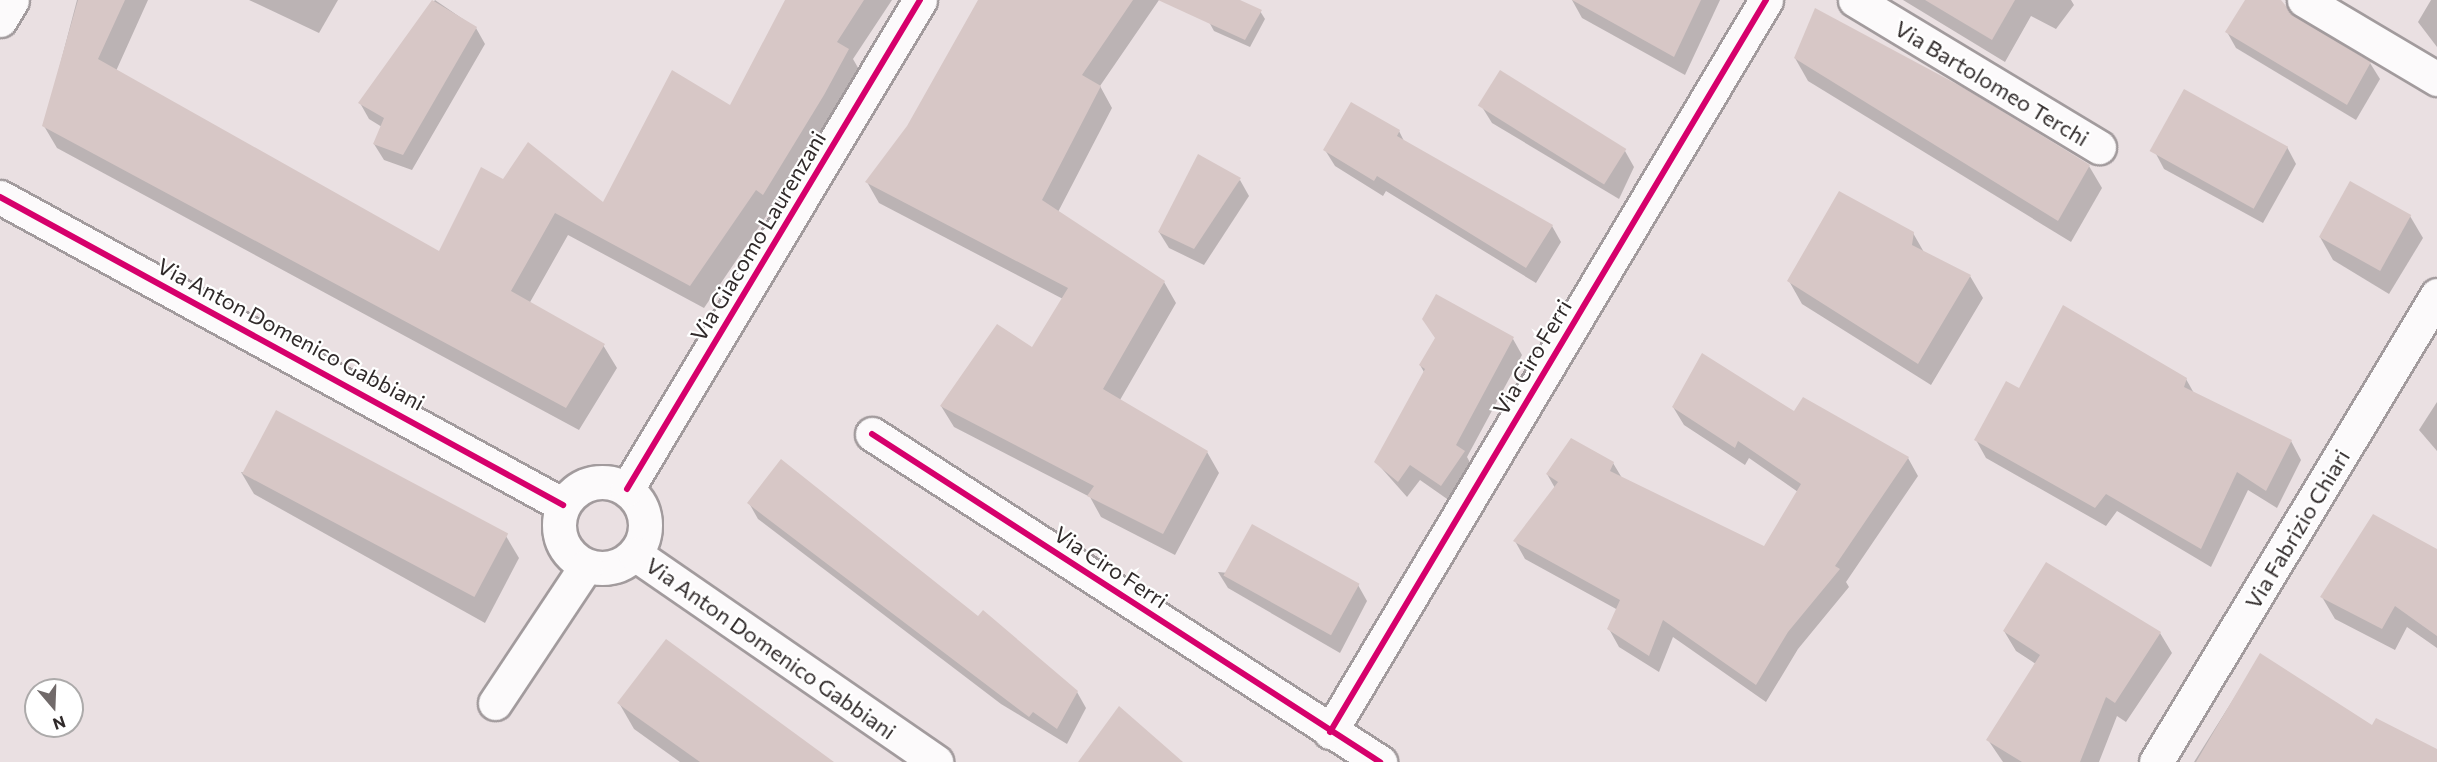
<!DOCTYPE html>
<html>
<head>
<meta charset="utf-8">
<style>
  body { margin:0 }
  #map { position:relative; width:2437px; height:762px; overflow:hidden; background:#eae0e2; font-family:Commissioner,sans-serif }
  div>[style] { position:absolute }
  .shadow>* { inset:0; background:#0003 }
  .building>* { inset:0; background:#d7c7c6; transform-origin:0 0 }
  .roads { filter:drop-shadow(2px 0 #a29b9d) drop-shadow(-2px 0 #a29b9d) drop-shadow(0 2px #a29b9d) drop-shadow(0 -2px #a29b9d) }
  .street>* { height:33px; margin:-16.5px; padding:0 16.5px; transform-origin:16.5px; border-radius:16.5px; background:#fcfafb }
  .street>.ring { margin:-16.5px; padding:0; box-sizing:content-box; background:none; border:33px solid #fcfafb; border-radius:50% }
  .cycleway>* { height:6px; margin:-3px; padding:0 3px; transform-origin:3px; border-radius:3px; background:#d6006c }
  span { translate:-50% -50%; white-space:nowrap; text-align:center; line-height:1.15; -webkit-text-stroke:4.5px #fff; paint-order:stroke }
  .street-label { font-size:22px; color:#302a2a }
  .north { position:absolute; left:24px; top:678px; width:60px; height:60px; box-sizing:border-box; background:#fff; border:2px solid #acaaaa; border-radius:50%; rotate:161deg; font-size:16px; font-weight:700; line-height:24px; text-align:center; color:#302a2a }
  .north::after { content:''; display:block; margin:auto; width:21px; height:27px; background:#716a6a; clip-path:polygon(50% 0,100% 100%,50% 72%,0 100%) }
</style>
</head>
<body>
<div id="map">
  <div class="shadow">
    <i style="clip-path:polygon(77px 0,148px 0,116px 71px,440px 253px,503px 181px,603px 204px,731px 107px,786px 0,892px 0,853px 59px,861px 73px,776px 216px,769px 212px,704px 308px,568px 235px,529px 304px,603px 345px,617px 368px,579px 430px,57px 148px,44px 126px)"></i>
    <i style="clip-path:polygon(249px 0,338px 0,319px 33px)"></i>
    <i style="clip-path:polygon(435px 0,476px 28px,485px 44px,412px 170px,384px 160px,374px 144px,382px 127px,369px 119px,360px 103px)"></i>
    <i style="clip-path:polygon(981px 0,1159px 0,1100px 86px,1112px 108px,1058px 212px,1164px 282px,1176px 303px,1120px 400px,1207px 452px,1219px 473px,1175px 555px,1101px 517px,1090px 497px,954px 427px,941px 406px,1032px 349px,1063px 299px,879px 203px,867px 182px,908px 127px)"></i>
    <i style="clip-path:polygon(1218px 0,1237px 0,1260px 11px,1265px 19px,1250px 47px,1214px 31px,1209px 22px)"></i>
    <i style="clip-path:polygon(1572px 0,1720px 0,1685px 75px,1582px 18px)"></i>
    <i style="clip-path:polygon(1903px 0,2071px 0,2074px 5px,2056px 29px,2031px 16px,2005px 62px)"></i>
    <i style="clip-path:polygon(2247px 0,2274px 0,2370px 63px,2380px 79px,2356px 120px,2236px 48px,2227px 32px)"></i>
    <i style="clip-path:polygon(2431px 0,2437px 0,2437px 47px,2418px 22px)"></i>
    <i style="clip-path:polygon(1795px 58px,2089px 166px,2102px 188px,2071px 242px,1808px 81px)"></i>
    <i style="clip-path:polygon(1482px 107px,1625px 151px,1634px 167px,1619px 199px,1492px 123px)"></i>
    <i style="clip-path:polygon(1399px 131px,1405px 143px,1552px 226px,1561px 242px,1536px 283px,1386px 191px,1383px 196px,1335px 166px,1325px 150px)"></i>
    <i style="clip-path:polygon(2287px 147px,2296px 164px,2263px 223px,2164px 169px,2155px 152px)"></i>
    <i style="clip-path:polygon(1240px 180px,1249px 196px,1204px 265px,1169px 248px,1159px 232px)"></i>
    <i style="clip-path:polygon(2410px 216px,2423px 238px,2389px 294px,2333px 260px,2320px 237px)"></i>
    <i style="clip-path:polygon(1913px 233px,1925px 254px,1970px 276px,1983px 298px,1931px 385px,1802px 304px,1789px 281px)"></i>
    <i style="clip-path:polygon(1513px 339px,1522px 355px,1467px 457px,1473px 468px,1450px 501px,1420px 480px,1407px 497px,1376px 462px,1424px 372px,1420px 365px)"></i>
    <i style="clip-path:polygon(2186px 379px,2195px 395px,2291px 441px,2301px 460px,2277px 508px,2248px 490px,2211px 567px,2117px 511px,2106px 526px,1986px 458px,1976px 440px,2020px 391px)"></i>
    <i style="clip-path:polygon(1803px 399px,1908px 458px,1918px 476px,1846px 582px,1849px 587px,1798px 649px,1766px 702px,1673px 637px,1659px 672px,1619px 647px,1609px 629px,1618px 610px,1525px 559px,1515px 541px,1555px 488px,1547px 474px,1613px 463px,1622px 478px,1765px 548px,1798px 492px,1749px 458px,1745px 465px,1684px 425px,1673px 407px,1794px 413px)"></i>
    <i style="clip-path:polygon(2437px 402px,2437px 451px,2419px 430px)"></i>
    <i style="clip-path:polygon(241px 472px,506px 536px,519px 558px,485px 623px,254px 494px)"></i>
    <i style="clip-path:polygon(749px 503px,978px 618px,1077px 692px,1086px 708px,1067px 744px,1001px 704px,758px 519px)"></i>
    <i style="clip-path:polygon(2437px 551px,2437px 648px,2407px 627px,2395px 650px,2335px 619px,2322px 597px)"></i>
    <i style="clip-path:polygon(1218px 572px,1358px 585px,1367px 601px,1340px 653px,1228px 588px)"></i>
    <i style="clip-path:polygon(2004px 631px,2160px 633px,2172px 653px,2126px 722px,2117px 716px,2099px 762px,2003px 762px,1988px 740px,2036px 664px,2016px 651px)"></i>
    <i style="clip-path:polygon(2261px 655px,2373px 727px,2437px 751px,2437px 762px,2194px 762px)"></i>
    <i style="clip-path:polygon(619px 703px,832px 762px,680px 762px,634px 729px)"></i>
  </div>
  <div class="building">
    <i style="clip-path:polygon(78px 0,125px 0,98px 59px,439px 251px,481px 167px,503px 179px,528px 142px,603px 202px,672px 70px,730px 105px,785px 0,864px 0,837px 42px,849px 49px,824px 95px,763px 195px,756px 190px,690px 286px,555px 213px,511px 291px,605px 344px,566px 408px,42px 126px)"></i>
    <i style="clip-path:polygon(432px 0,477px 27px,403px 155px,373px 144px,384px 118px,358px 103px)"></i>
    <i style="clip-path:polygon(978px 0,1133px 0,1082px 75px,1101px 86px,1042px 200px,1165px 281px,1103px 389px,1208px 451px,1163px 534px,1087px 496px,1094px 486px,940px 406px,997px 324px,1032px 347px,1068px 288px,865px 182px,907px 126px)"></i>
    <i style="clip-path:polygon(1158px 0,1240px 0,1262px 10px,1245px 40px)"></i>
    <i style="clip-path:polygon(1572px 0,1701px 0,1674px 57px)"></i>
    <i style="clip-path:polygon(1925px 0,2015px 0,1992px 40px)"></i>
    <i style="clip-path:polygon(2245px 0,2281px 0,2294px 16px,2371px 62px,2347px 105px,2225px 32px)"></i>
    <i style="clip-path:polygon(1815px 8px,1964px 88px,2090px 165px,2058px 221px,1794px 58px)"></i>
    <i style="left:1500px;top:70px;width:149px;height:42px;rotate:32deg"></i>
    <i style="left:2184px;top:89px;width:119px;height:71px;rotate:29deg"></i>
    <i style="clip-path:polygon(1351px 102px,1400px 130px,1397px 136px,1553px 225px,1526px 268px,1377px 176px,1374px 181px,1323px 150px)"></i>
    <i style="clip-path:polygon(1198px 154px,1241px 178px,1194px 249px,1158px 232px)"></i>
    <i style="left:2350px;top:181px;width:70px;height:64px;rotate:29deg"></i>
    <i style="clip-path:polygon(1839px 191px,1914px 232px,1912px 245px,1971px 275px,1918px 364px,1787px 281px)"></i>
    <i style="clip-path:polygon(1436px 294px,1514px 337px,1456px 445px,1465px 451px,1441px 486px,1410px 465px,1398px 482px,1374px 462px,1425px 369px,1419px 365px,1435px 338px,1422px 319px)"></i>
    <i style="clip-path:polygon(2063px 305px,2187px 378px,2184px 387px,2292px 440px,2266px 491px,2237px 472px,2201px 549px,2106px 494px,2095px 508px,1974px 440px,2006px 381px,2019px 388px)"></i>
    <i style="clip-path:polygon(1702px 353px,1794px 411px,1803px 397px,1909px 457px,1835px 566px,1840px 569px,1788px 632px,1756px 685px,1663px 620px,1649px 656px,1607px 629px,1620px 600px,1513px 541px,1558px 482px,1546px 474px,1571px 438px,1614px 462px,1610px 471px,1764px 546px,1801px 484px,1738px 441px,1735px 448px,1672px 407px)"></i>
    <i style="left:276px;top:410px;width:263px;height:72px;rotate:28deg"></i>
    <i style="clip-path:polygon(781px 459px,978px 616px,983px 610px,1078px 691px,1057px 729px,1033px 712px,1029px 717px,747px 503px)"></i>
    <i style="clip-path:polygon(2373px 514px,2437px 549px,2437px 636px,2395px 606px,2382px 629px,2320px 597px)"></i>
    <i style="left:1252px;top:524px;width:123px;height:59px;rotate:29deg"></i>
    <i style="clip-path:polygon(2046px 562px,2161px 632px,2115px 703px,2106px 697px,2080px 762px,2022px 762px,1986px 740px,2040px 655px,2003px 631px)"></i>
    <i style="clip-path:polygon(666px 639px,834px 762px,700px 762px,617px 703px)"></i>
    <i style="clip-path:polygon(2260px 653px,2372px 725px,2376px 718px,2437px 749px,2437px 762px,2196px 762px)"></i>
    <i style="clip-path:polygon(1119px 706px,1183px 762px,1078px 762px)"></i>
  </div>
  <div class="roads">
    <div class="street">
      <i style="left:1855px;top:0;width:285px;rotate:31.1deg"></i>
      <i style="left:2304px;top:0;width:155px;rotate:30.7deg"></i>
      <i style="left:0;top:20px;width:23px;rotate:-59deg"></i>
      <i style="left:0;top:197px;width:642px;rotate:28.68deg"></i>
      <i style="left:872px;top:434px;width:605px;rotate:32.85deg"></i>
      <i class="ring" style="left:559px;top:482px;width:53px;height:53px"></i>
      <i style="left:627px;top:489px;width:570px;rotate:-59.07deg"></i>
      <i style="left:635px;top:554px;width:366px;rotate:34.6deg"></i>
      <i style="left:495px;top:703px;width:164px;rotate:-56.4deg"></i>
      <i style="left:1330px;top:732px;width:852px;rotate:-59.22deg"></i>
      <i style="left:2156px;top:762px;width:545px;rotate:-58.96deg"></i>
    </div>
  </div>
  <div class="cycleway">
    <i style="left:0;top:197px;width:642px;rotate:28.68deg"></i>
    <i style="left:872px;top:434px;width:605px;rotate:32.85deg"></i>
    <i style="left:627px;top:489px;width:570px;rotate:-59.07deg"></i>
    <i style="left:1330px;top:732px;width:852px;rotate:-59.22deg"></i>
  </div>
  <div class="street-label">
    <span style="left:1992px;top:83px;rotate:31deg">Via Bartolomeo Terchi</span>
    <span style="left:758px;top:236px;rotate:-59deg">Via Giacomo Laurenzani</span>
    <span style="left:291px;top:334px;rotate:28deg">Via Anton Domenico Gabbiani</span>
    <span style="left:1532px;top:357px;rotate:-59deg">Via Ciro Ferri</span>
    <span style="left:2297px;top:529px;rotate:-59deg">Via Fabrizio Chiari</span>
    <span style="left:1111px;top:567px;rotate:33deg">Via Ciro Ferri</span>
    <span style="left:771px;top:648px;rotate:35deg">Via Anton Domenico Gabbiani</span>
  </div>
  <div class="north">N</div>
</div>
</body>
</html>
